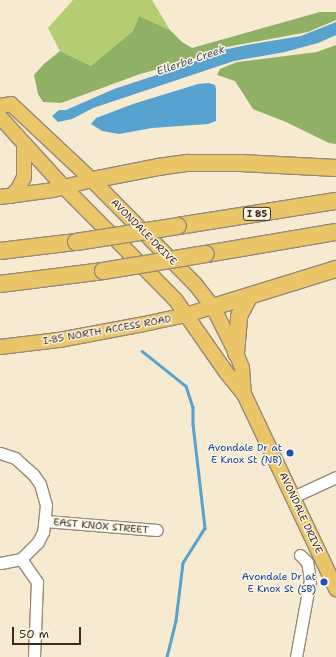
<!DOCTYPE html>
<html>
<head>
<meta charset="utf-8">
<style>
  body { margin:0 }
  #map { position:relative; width:336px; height:657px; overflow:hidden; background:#f6ead1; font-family:"Shantell Sans",sans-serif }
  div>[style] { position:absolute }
  .green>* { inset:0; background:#b4cd73 }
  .forest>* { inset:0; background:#8fb065 }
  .water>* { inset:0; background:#58a2d0 }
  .stream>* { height:2.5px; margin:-1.25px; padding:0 1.25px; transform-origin:1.25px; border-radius:1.25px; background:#58a2d0 }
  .roads { filter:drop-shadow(1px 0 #988a78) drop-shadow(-1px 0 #988a78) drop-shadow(0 1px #988a78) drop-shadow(0 -1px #988a78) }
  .minor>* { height:11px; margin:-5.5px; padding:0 5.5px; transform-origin:5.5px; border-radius:5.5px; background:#fff }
  .major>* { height:14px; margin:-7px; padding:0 7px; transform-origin:7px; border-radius:7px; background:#eac669 }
  .highway>* { height:16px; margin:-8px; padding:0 8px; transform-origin:8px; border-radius:8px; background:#eac669 }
  .bridges { filter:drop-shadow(1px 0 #988a78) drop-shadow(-1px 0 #988a78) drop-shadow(0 1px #988a78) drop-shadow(0 -1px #988a78) }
  .highway-bridge>* { height:16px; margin:-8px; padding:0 8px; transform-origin:8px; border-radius:8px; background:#eac669 }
  .dots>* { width:11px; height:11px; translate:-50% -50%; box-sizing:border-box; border:2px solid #fcf5e5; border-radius:50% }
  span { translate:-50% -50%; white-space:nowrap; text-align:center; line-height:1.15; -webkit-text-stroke:3px #fcf5e5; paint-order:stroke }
  .shield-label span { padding:1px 3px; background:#fcf5e5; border:1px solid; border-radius:3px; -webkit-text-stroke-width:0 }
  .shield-label { font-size:9px; color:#3b2a1e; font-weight:700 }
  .street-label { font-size:10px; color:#3b2a1e }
  .transit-label { font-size:10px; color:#164399 }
  .right { translate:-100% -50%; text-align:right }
  .water-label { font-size:11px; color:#475a65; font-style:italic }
  .scale { position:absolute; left:12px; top:627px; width:69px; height:18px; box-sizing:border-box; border:2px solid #3b2a1e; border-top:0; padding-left:5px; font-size:12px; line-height:14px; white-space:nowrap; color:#3b2a1e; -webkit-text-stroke:3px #fcf5e5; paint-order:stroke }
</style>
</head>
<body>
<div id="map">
  <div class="green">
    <i style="clip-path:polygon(73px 0,152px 0,170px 30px,139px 16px,133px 31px,91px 66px,60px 51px,48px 28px)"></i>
  </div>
  <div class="forest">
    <i style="clip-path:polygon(320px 12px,336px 12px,336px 20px,308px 32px,221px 48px,188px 61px,140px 74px,61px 103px,43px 102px,38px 94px,34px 75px,44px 64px,60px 51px,91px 66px,133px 31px,139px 16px,170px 30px,182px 42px,192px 48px)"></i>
    <i style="clip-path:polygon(336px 45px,336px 144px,329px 143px,286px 122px,253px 109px,235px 81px,217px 75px,220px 69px,237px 62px,317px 52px)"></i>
  </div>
  <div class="water">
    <i style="clip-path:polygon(336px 22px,336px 35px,318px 43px,285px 52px,234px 61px,93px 108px,72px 119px,58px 122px,52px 116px,59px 110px,66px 110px,114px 89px,187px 65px,218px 51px,247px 45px,301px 36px)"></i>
    <i style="clip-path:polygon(209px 83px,215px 85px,216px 89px,216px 121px,208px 124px,152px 128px,119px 134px,102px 131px,91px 124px,96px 118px,133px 104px,198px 84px)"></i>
  </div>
  <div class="stream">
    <i style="left:142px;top:351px;width:56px;rotate:38.5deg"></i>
    <i style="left:186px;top:386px;width:22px;rotate:72deg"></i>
    <i style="left:193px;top:407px;width:17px;rotate:90deg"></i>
    <i style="left:193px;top:424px;width:105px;rotate:83.4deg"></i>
    <i style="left:205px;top:528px;width:41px;rotate:122.2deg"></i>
    <i style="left:183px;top:563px;width:58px;rotate:96.9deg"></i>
    <i style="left:176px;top:621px;width:37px;rotate:104deg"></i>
  </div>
  <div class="roads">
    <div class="minor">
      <i style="left:0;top:453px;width:16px;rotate:18deg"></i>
      <i style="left:15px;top:458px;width:24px;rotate:42deg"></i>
      <i style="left:33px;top:474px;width:12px;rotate:55deg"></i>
      <i style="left:40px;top:484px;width:22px;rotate:74deg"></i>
      <i style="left:46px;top:505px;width:27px;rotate:96deg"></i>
      <i style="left:43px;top:532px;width:11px;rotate:117deg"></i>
      <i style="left:38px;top:542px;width:24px;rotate:135deg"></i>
      <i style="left:21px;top:559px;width:21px;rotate:169deg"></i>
      <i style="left:293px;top:497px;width:47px;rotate:-24.9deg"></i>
      <i style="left:45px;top:521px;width:112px;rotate:4.6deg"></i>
      <i style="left:21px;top:559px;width:28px;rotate:55deg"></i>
      <i style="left:37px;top:582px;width:75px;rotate:92.3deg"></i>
      <i style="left:296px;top:657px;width:78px;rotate:-79.7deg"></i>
      <i style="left:310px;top:580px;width:18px;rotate:-99deg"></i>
      <i style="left:307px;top:562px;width:10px;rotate:-135deg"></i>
    </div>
    <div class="major">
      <i style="left:0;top:106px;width:11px;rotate:-10deg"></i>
      <i style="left:11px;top:104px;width:111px;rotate:43.2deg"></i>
      <i style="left:92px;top:180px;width:146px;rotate:45.3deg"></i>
      <i style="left:195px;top:284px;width:29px;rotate:52deg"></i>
      <i style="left:213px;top:307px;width:51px;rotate:63.4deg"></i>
      <i style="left:236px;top:353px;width:16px;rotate:68deg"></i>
      <i style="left:242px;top:368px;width:26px;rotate:86deg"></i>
      <i style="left:0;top:117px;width:95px;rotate:47.6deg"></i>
      <i style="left:64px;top:187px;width:158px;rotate:45.3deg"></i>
      <i style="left:175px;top:299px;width:89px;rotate:55.1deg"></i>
      <i style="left:226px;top:372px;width:28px;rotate:51deg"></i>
      <i style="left:244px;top:394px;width:216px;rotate:64.7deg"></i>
      <i style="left:11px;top:196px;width:10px;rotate:-45deg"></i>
      <i style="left:18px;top:189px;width:13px;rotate:-63deg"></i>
      <i style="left:24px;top:177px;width:33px;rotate:-90deg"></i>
      <i style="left:0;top:197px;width:53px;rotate:-7.5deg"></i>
      <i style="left:53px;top:190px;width:40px;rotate:-14.4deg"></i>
      <i style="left:0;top:347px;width:59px;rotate:-6.8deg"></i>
      <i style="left:59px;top:340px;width:86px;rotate:-10.7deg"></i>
      <i style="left:144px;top:324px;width:43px;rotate:-12.1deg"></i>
      <i style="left:186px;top:315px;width:28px;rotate:-17deg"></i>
    </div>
    <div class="highway">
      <i style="left:92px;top:180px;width:67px;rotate:-11.1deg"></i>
      <i style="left:158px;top:167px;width:30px;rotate:-8deg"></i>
      <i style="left:188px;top:163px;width:53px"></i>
      <i style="left:241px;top:163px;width:95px;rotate:3deg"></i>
      <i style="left:178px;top:226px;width:160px;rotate:-9deg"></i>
      <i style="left:0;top:251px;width:77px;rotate:-6.8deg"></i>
      <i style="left:206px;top:254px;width:132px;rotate:-9.6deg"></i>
      <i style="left:0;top:284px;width:104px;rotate:-7.2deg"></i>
      <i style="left:213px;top:307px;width:129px;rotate:-17.2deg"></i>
      <i style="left:236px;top:353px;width:37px;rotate:-85deg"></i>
      <i style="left:239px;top:316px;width:21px;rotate:-62deg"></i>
    </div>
  </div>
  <div class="bridges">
    <div class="highway-bridge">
      <i style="left:76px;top:242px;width:103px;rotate:-8.9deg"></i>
      <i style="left:103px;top:271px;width:104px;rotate:-9.4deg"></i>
    </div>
  </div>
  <div class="dots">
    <i style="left:290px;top:453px;background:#1a4fb4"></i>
    <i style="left:324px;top:582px;background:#1a4fb4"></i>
  </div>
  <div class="shield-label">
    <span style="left:257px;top:214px">I 85</span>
  </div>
  <div class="street-label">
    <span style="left:144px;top:232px;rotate:45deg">AVONDALE DRIVE</span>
    <span style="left:107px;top:330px;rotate:-10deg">I-85 NORTH ACCESS ROAD</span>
    <span style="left:301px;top:513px;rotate:65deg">AVONDALE DRIVE</span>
    <span style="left:101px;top:526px;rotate:5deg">EAST KNOX STREET</span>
  </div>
  <div class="transit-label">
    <span class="right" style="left:282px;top:453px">Avondale Dr at<br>E Knox St (NB)</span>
    <span class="right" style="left:316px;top:582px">Avondale Dr at<br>E Knox St (SB)</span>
  </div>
  <div class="water-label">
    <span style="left:191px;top:61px;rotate:-19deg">Ellerbe Creek</span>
  </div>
  <div class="scale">50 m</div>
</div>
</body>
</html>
